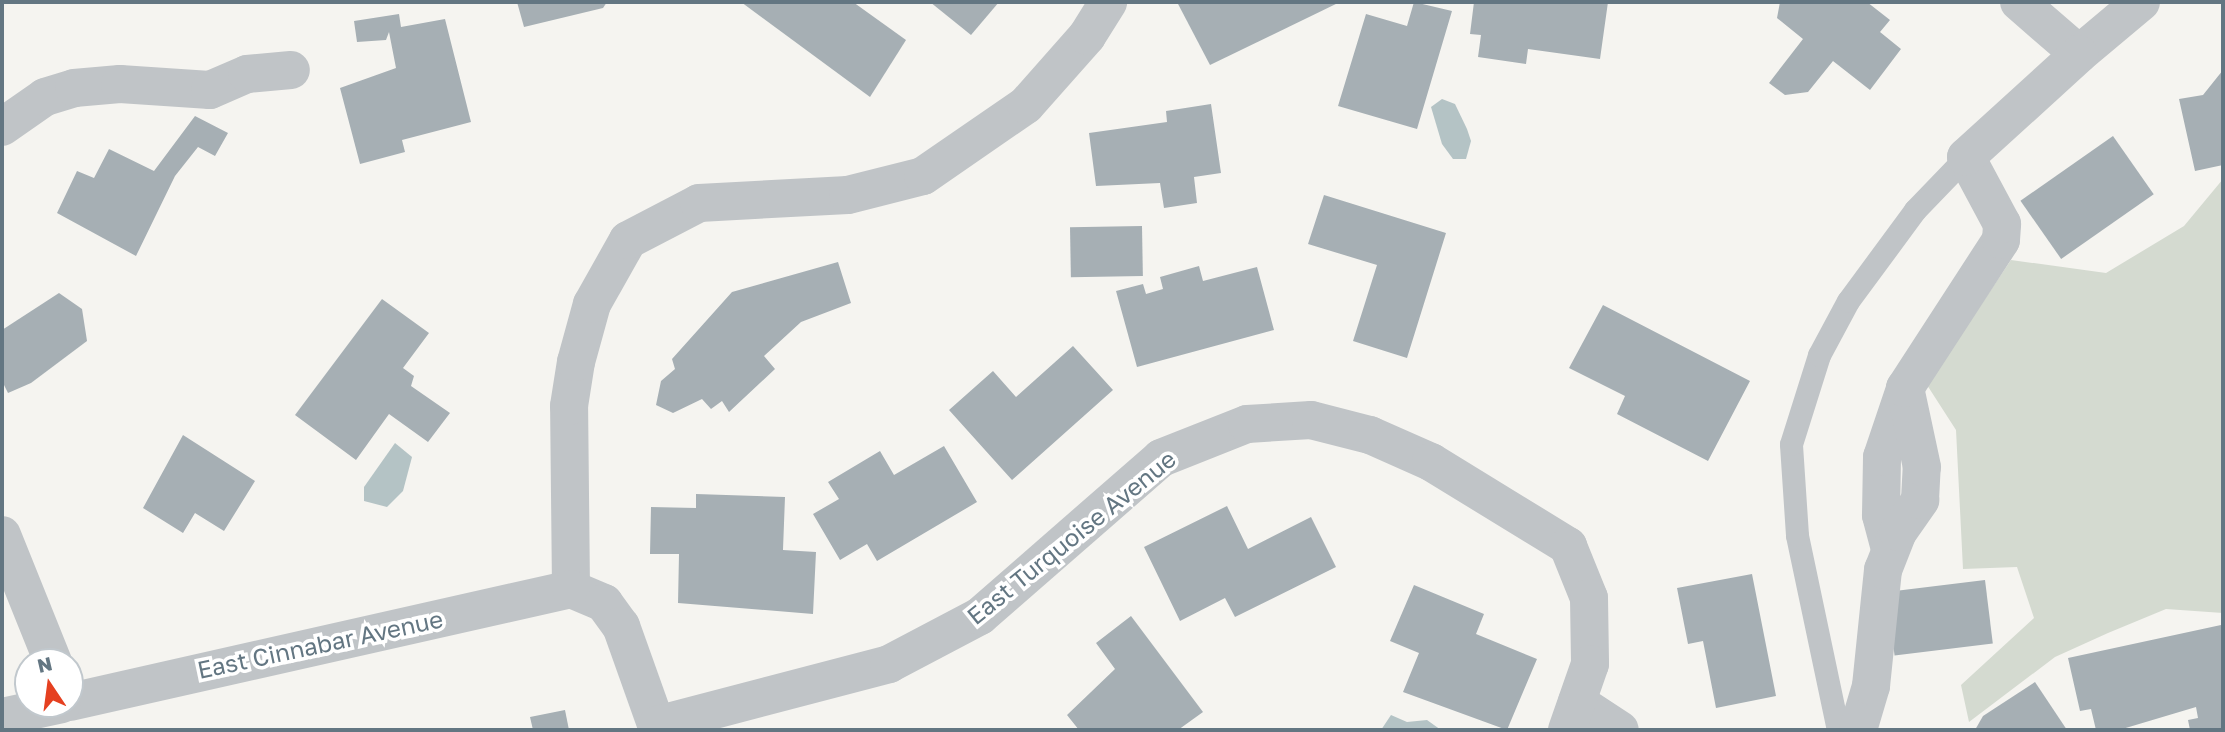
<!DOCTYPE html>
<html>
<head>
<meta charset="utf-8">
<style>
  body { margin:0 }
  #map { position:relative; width:2225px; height:732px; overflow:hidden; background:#f5f4f0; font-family:"Golos Text",sans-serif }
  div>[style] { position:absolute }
  .green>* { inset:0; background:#d4dad0 }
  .water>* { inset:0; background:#b4c3c5 }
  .building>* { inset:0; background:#a6afb4; transform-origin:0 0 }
  .service>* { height:23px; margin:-11.5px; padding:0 11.5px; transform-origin:11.5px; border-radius:11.5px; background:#c0c4c7 }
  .minor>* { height:38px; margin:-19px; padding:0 19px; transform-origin:19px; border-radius:19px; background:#c0c4c7 }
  span { translate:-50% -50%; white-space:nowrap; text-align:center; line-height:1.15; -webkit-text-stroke:7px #fff; paint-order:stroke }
  .street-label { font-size:24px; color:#637682 }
  .frame { position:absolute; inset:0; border:4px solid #637682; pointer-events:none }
  .north { position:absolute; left:14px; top:648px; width:70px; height:70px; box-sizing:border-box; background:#fff; border:2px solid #c1c8cd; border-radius:50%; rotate:347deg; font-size:19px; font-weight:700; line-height:28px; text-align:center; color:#637682 }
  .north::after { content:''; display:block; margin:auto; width:24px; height:32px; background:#e54020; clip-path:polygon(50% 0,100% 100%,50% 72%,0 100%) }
</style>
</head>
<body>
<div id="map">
  <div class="green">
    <i style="clip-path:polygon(2223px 179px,2223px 613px,2166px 609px,2108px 633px,2055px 657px,1969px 722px,1961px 685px,2034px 618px,2017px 567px,1963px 569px,1956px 430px,1927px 385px,2011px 260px,2106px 273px,2184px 226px)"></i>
  </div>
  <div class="water">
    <i style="clip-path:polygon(1442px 99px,1455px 104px,1467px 129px,1471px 141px,1466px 159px,1453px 159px,1442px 144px,1431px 107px)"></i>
    <i style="clip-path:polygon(395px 443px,412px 457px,403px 491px,387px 507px,364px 501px,364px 487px)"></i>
    <i style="clip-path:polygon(1391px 715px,1407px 722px,1427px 720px,1441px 730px,1381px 730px)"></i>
  </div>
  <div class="building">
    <i style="clip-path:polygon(517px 2px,607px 2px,603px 8px,524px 27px)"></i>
    <i style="clip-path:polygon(741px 2px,853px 2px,906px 40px,870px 97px)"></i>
    <i style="clip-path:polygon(930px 2px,999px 2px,971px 35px)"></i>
    <i style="clip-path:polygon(1177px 2px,1340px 2px,1210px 65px)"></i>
    <i style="clip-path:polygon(1414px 2px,1452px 11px,1417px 129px,1338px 106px,1366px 14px,1407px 26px)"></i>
    <i style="clip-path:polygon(1474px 2px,1608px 2px,1600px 59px,1528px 49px,1526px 64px,1478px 57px,1481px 35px,1470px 34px)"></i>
    <i style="clip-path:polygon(1780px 2px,1867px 2px,1890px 20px,1880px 32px,1901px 49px,1870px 90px,1833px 61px,1808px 92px,1785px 95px,1769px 83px,1803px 39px,1777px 18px)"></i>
    <i style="clip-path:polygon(399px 14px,401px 27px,445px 19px,471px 122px,402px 140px,405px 152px,360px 164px,340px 88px,396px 68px,389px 32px,386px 40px,357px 42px,354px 21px)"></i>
    <i style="clip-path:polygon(2223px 70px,2223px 165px,2195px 171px,2179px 99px,2203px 95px)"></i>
    <i style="clip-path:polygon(1211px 104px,1221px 173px,1194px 177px,1197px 203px,1164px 208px,1160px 183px,1096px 186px,1089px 133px,1167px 122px,1166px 111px)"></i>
    <i style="clip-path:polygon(195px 116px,228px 133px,215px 156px,198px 147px,175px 176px,136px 256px,57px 213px,77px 171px,94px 178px,109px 149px,154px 171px)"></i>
    <i style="left:2113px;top:136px;width:71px;height:113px;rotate:55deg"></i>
    <i style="clip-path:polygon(1324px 195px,1446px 233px,1407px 358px,1353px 341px,1377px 265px,1308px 244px)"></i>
    <i style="left:1142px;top:226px;width:50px;height:72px;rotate:89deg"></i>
    <i style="clip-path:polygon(838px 262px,851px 303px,801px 322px,764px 356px,775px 369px,729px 412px,722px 401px,711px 409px,702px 399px,673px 413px,656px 405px,661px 381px,675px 369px,672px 359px,732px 292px)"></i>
    <i style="clip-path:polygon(1199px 266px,1203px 281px,1257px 267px,1274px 330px,1137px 367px,1116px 291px,1143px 284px,1146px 294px,1163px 289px,1160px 277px)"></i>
    <i style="clip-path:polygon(59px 293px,82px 309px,87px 341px,31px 383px,8px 393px,2px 381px,2px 330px)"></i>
    <i style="clip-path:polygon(382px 299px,429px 333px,403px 368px,414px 376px,411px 386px,450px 413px,428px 442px,389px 414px,356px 460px,295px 415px)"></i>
    <i style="clip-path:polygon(1603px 305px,1750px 381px,1708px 461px,1617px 414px,1625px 396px,1569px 368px)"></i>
    <i style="clip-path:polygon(1073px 346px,1113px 390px,1012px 480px,949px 410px,993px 371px,1016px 397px)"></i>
    <i style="clip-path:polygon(183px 435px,255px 481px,224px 531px,195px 513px,183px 533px,143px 508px)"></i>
    <i style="clip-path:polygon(944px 446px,977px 502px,877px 561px,867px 544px,840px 560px,813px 514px,839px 499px,828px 482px,880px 451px,894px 475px)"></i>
    <i style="clip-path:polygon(696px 494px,785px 497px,783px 550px,816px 552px,813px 614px,678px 603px,679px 554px,650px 554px,651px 507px,696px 508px)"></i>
    <i style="clip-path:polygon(1227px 506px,1248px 549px,1311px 517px,1336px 567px,1235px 617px,1225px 598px,1180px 621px,1144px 547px)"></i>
    <i style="clip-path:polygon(1752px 574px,1776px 696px,1716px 708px,1703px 641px,1688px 644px,1677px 588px)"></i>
    <i style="left:1985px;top:580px;width:64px;height:99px;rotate:83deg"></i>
    <i style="clip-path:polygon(1414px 585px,1484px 614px,1476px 634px,1537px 659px,1507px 730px,1403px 692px,1419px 653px,1390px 641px)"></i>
    <i style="clip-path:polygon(1131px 616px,1203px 712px,1178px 730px,1079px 730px,1067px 715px,1115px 669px,1096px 643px)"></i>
    <i style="clip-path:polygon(2221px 625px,2223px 730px,2190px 730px,2188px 720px,2198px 718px,2196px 707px,2119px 730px,2096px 730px,2091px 709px,2080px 711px,2068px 658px)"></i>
    <i style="clip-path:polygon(2035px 682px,2067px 730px,1975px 730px,1983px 716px)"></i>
    <i style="clip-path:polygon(565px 710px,569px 730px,533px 730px,530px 717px)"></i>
  </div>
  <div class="service">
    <i style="left:1838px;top:730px;width:199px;rotate:-101.9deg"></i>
    <i style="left:1797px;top:535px;width:91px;rotate:-93.8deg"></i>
    <i style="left:1791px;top:444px;width:93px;rotate:-72.5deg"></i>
    <i style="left:1819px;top:355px;width:61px;rotate:-61.8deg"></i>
    <i style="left:1848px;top:301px;width:113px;rotate:-53.6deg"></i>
    <i style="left:1915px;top:210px;width:74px;rotate:-46.1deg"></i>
  </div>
  <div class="minor">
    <i style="left:2019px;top:2px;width:79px;rotate:40.9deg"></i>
    <i style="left:2079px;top:54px;width:81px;rotate:-40deg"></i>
    <i style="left:2px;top:127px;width:52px;rotate:-34.9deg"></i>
    <i style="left:45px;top:97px;width:30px;rotate:-17deg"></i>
    <i style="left:74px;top:88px;width:46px;rotate:-5deg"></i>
    <i style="left:120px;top:84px;width:90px;rotate:3.8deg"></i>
    <i style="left:210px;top:90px;width:40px;rotate:-23.4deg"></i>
    <i style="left:247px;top:74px;width:44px;rotate:-5.2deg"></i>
    <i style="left:2px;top:535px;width:137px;rotate:68.1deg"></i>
    <i style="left:1890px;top:549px;width:35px;rotate:-105deg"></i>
    <i style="left:1881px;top:515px;width:58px;rotate:-89deg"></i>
    <i style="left:1882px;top:457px;width:69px;rotate:-71.3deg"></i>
    <i style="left:571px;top:589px;width:183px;rotate:-90.6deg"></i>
    <i style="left:569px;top:406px;width:45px;rotate:-81deg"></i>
    <i style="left:576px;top:362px;width:60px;rotate:-74.6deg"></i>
    <i style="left:592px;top:304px;width:73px;rotate:-60.6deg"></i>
    <i style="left:628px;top:240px;width:80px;rotate:-27.5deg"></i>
    <i style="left:699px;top:203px;width:149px;rotate:-3.1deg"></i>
    <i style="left:848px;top:195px;width:77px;rotate:-14.2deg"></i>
    <i style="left:923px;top:176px;width:125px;rotate:-34.6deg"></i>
    <i style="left:1026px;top:105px;width:92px;rotate:-48.5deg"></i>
    <i style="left:1087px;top:36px;width:40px;rotate:-58deg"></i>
    <i style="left:70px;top:702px;width:514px;rotate:-12.71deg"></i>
    <i style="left:571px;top:589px;width:36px;rotate:23deg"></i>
    <i style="left:604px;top:603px;width:29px;rotate:54deg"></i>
    <i style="left:621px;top:626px;width:110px;rotate:70.4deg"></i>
    <i style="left:1577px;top:702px;width:51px;rotate:33.1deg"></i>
    <i style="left:2px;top:717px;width:61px;rotate:-12.2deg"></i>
    <i style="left:657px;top:725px;width:240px;rotate:-14.7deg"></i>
    <i style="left:889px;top:664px;width:103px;rotate:-27.8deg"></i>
    <i style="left:980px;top:616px;width:240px;rotate:-41.1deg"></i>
    <i style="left:1161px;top:458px;width:92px;rotate:-21.6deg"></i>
    <i style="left:1247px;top:424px;width:64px;rotate:-3.6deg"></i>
    <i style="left:1311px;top:420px;width:61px;rotate:14.3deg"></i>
    <i style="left:1370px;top:435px;width:67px;rotate:23.9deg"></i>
    <i style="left:1431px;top:462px;width:161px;rotate:31.5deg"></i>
    <i style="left:1568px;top:546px;width:56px;rotate:68deg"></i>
    <i style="left:1589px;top:598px;width:66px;rotate:89.1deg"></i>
    <i style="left:1590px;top:664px;width:70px;rotate:109.2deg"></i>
    <i style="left:1858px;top:730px;width:46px;rotate:-73.5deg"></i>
    <i style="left:1871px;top:686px;width:117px;rotate:-84.1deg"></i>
    <i style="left:1883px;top:570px;width:41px;rotate:-68.5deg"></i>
    <i style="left:1898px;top:532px;width:39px;rotate:-55deg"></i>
    <i style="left:1920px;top:500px;width:33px;rotate:-87deg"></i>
    <i style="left:1922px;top:467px;width:81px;rotate:-102.1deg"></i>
    <i style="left:1905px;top:388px;width:176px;rotate:-57deg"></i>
    <i style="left:2001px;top:240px;width:16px;rotate:-86deg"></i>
    <i style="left:2002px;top:224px;width:76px;rotate:-118.2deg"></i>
    <i style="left:1966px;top:157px;width:153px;rotate:-42.3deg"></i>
  </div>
  <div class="street-label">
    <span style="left:1071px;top:537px;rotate:-39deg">East Turquoise Avenue</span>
    <span style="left:320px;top:644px;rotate:-12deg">East Cinnabar Avenue</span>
  </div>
  <div class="frame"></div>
  <div class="north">N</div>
</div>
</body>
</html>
